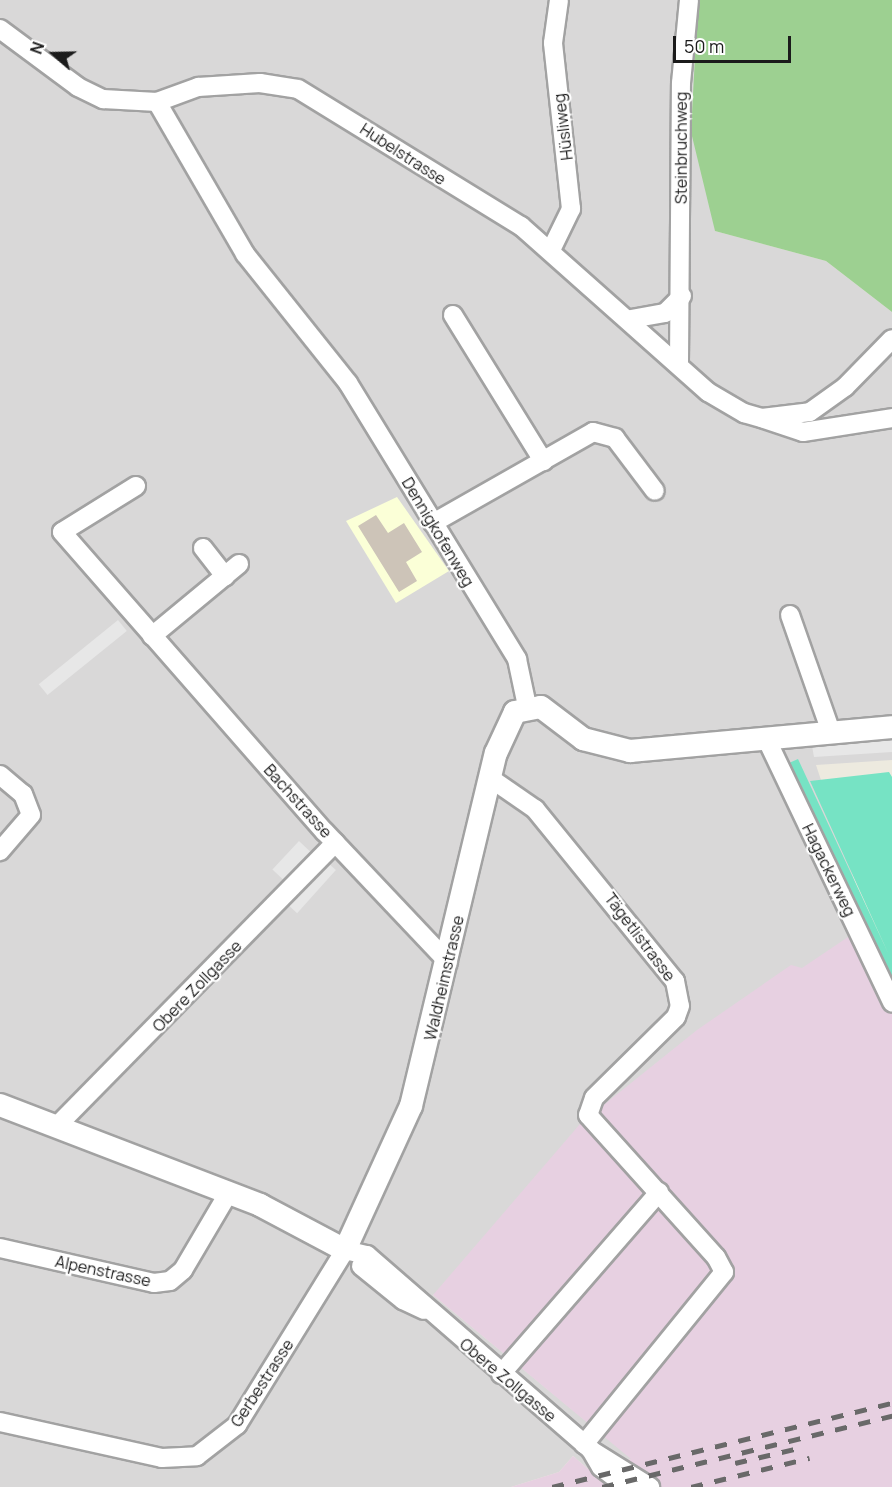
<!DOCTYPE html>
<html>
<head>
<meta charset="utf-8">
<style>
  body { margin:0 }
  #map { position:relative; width:892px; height:1487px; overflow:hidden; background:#edeadf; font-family:Manrope,sans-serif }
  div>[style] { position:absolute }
  .residential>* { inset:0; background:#d9d8d8 }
  .industrial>* { inset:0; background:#e7d0e1 }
  .education>* { inset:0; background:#fbffd7 }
  .forest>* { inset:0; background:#9dd091 }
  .pitch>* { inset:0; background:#76e3c4 }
  .parking>* { inset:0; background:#e7e7e7; transform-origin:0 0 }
  .building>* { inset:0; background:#cdc4b8 }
  .roads { filter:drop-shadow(2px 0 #a2a2a2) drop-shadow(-2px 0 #a2a2a2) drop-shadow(0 2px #a2a2a2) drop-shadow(0 -2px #a2a2a2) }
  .minor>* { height:18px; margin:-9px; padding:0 9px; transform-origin:9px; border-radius:9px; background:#fff }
  .tertiary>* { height:22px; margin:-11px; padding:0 11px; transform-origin:11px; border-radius:11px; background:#fff }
  .rail>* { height:4.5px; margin-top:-2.25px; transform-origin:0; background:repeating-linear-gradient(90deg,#696969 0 12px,transparent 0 24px) }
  span { translate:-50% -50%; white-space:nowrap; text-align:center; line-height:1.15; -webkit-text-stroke:4.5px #fff; paint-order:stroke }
  .street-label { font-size:16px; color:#1b1b1b }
  .north { position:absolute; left:24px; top:24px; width:60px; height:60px; -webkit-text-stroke:4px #fff; paint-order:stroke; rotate:290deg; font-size:16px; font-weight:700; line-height:24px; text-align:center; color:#1b1b1b }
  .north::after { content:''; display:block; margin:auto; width:21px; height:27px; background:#1b1b1b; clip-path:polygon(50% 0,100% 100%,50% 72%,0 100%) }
  .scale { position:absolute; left:673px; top:36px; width:118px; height:27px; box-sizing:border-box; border:3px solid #1b1b1b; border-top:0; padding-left:8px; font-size:18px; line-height:21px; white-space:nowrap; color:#1b1b1b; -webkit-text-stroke:4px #fff; paint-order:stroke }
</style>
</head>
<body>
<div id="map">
  <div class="residential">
    <i style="clip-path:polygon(0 0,698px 0,715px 231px,826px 261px,892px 312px,892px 760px,816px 765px,892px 994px,433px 1295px,632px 1459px,588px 1469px,573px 1456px,559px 1472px,511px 1487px,0 1487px)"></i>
  </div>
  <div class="industrial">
    <i style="clip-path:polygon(851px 935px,892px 1011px,892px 1487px,511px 1487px,559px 1472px,573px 1456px,588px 1469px,631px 1459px,433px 1295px,580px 1124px,697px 1030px,791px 965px,802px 968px)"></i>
  </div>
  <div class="education">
    <i style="clip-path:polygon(397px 497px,449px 571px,396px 603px,346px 521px)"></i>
  </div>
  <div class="forest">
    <i style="clip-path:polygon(698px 0,892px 0,892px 312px,826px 261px,715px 231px,691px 132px)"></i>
  </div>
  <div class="pitch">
    <i style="clip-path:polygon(798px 759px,889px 955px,810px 781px,889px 772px,892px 777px,892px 983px,789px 763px)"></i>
  </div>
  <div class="parking">
    <i style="left:118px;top:620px;width:14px;height:102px;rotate:51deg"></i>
    <i style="clip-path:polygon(892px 739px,892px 752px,814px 757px,812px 746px)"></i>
    <i style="left:299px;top:841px;width:16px;height:39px;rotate:43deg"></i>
    <i style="left:327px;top:862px;width:12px;height:58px;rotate:42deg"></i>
  </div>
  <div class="building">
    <i style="clip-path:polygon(376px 515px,388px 533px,404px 523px,422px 552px,406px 562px,417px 581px,399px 592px,358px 526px)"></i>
  </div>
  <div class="roads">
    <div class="minor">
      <i style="left:0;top:29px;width:97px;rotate:36.6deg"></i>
      <i style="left:78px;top:87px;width:28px;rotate:26deg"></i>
      <i style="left:103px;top:99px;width:54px;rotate:3.2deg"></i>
      <i style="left:157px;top:102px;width:44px;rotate:-20.1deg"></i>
      <i style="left:198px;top:87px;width:62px;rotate:-3.7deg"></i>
      <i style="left:260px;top:83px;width:38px;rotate:9deg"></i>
      <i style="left:298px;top:89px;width:262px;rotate:31.6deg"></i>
      <i style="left:521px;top:226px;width:250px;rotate:41.6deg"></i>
      <i style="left:708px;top:392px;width:42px;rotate:30.3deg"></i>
      <i style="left:744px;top:413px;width:19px;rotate:16deg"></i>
      <i style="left:762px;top:418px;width:48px;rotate:-7.1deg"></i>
      <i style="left:810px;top:412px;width:43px;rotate:-35.5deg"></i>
      <i style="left:845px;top:387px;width:67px;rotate:-45.6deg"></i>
      <i style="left:157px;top:102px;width:176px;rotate:59.9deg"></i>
      <i style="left:245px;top:254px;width:165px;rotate:51.4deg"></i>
      <i style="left:348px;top:383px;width:324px;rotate:58.5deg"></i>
      <i style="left:517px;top:659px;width:48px;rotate:78deg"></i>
      <i style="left:551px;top:250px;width:46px;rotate:-64deg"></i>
      <i style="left:571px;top:209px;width:167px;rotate:-96.2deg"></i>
      <i style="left:553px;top:43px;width:43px;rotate:-82.1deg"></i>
      <i style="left:453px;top:315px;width:172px;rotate:58.3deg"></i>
      <i style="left:631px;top:319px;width:35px;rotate:-10deg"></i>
      <i style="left:665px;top:313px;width:24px;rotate:-45deg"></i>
      <i style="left:679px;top:363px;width:280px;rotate:-89.6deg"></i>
      <i style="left:681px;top:83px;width:83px;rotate:-84.5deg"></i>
      <i style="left:764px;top:419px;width:41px;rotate:18.4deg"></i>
      <i style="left:803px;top:432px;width:90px;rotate:-8.9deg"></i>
      <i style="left:136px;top:486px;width:87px;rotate:148.1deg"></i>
      <i style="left:62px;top:532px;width:399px;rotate:48.8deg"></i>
      <i style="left:325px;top:832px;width:179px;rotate:46.6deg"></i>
      <i style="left:433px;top:523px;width:184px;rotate:-29.6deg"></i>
      <i style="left:593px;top:432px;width:23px;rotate:15deg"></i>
      <i style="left:615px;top:438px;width:66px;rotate:53deg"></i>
      <i style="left:203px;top:548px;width:36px;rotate:52deg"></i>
      <i style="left:790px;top:615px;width:124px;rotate:70.7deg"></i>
      <i style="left:152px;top:636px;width:113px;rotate:-39.6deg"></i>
      <i style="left:766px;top:738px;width:293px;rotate:64.5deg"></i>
      <i style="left:0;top:775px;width:30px;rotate:40deg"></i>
      <i style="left:23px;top:794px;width:22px;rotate:69deg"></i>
      <i style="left:31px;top:815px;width:48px;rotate:130.7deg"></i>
      <i style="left:490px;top:778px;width:55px;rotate:34.6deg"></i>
      <i style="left:535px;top:809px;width:222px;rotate:50.9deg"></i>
      <i style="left:675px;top:981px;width:25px;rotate:79deg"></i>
      <i style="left:680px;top:1006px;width:12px;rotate:110deg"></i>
      <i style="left:676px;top:1017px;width:115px;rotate:135.4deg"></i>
      <i style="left:594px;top:1098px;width:18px;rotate:109deg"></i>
      <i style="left:588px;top:1115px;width:191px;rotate:48deg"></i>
      <i style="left:716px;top:1257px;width:17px;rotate:62deg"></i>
      <i style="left:724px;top:1272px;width:222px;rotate:129.1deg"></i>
      <i style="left:57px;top:1126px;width:397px;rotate:-45.5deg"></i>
      <i style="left:0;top:1248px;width:158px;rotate:12.8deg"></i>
      <i style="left:154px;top:1283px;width:16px;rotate:-7deg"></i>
      <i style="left:170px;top:1281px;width:17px;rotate:-40deg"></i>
      <i style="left:183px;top:1270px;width:91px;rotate:-59.5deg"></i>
      <i style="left:345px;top:1250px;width:23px;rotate:13deg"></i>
      <i style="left:367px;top:1255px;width:297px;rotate:41deg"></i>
      <i style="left:591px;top:1450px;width:70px;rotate:32.1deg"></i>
      <i style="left:361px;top:1266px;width:54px;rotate:39deg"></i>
      <i style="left:403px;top:1300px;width:23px;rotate:25deg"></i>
      <i style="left:501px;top:1374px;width:241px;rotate:-49deg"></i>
      <i style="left:0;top:1422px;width:166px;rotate:12.5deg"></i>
      <i style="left:162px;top:1458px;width:35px;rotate:-3deg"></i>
      <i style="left:197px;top:1456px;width:51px;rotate:-37.8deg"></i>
      <i style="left:237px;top:1425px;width:206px;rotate:-58.3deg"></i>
      <i style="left:591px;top:1450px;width:20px;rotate:60deg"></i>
      <i style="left:601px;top:1467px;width:34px;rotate:37deg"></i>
    </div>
    <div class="tertiary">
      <i style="left:0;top:1105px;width:279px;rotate:21deg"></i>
      <i style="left:260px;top:1205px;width:96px;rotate:27.9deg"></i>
      <i style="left:345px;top:1250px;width:158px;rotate:-65.4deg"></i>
      <i style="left:411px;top:1106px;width:363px;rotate:-76.5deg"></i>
      <i style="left:496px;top:753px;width:45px;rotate:-65.1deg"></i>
      <i style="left:515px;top:712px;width:26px;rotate:-11deg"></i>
      <i style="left:541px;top:707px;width:53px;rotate:37.3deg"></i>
      <i style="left:583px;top:739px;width:49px;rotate:14.3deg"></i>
      <i style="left:630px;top:751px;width:263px;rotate:-5.2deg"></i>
    </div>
  </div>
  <div class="rail">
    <i style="left:735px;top:1463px;width:66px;rotate:-13.2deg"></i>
    <i style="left:552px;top:1487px;width:350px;rotate:-13.9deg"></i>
    <i style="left:602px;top:1487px;width:299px;rotate:-13.8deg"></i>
    <i style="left:691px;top:1487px;width:122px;rotate:-13.8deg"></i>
  </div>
  <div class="street-label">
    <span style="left:563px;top:127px;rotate:-97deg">Hüsliweg</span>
    <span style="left:681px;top:148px;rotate:-90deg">Steinbruchweg</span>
    <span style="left:403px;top:154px;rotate:33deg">Hubelstrasse</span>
    <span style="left:438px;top:532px;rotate:59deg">Dennigkofenweg</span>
    <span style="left:298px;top:801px;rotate:48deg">Bachstrasse</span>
    <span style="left:829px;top:870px;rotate:64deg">Hagackerweg</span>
    <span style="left:640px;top:937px;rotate:53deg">Tägetlistrasse</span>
    <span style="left:444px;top:978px;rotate:-77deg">Waldheimstrasse</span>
    <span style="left:197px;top:986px;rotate:-46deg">Obere Zollgasse</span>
    <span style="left:103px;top:1271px;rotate:12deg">Alpenstrasse</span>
    <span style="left:508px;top:1380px;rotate:40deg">Obere Zollgasse</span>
    <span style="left:262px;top:1383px;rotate:-57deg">Gerbestrasse</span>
  </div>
  <div class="north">N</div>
  <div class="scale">50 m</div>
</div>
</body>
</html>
